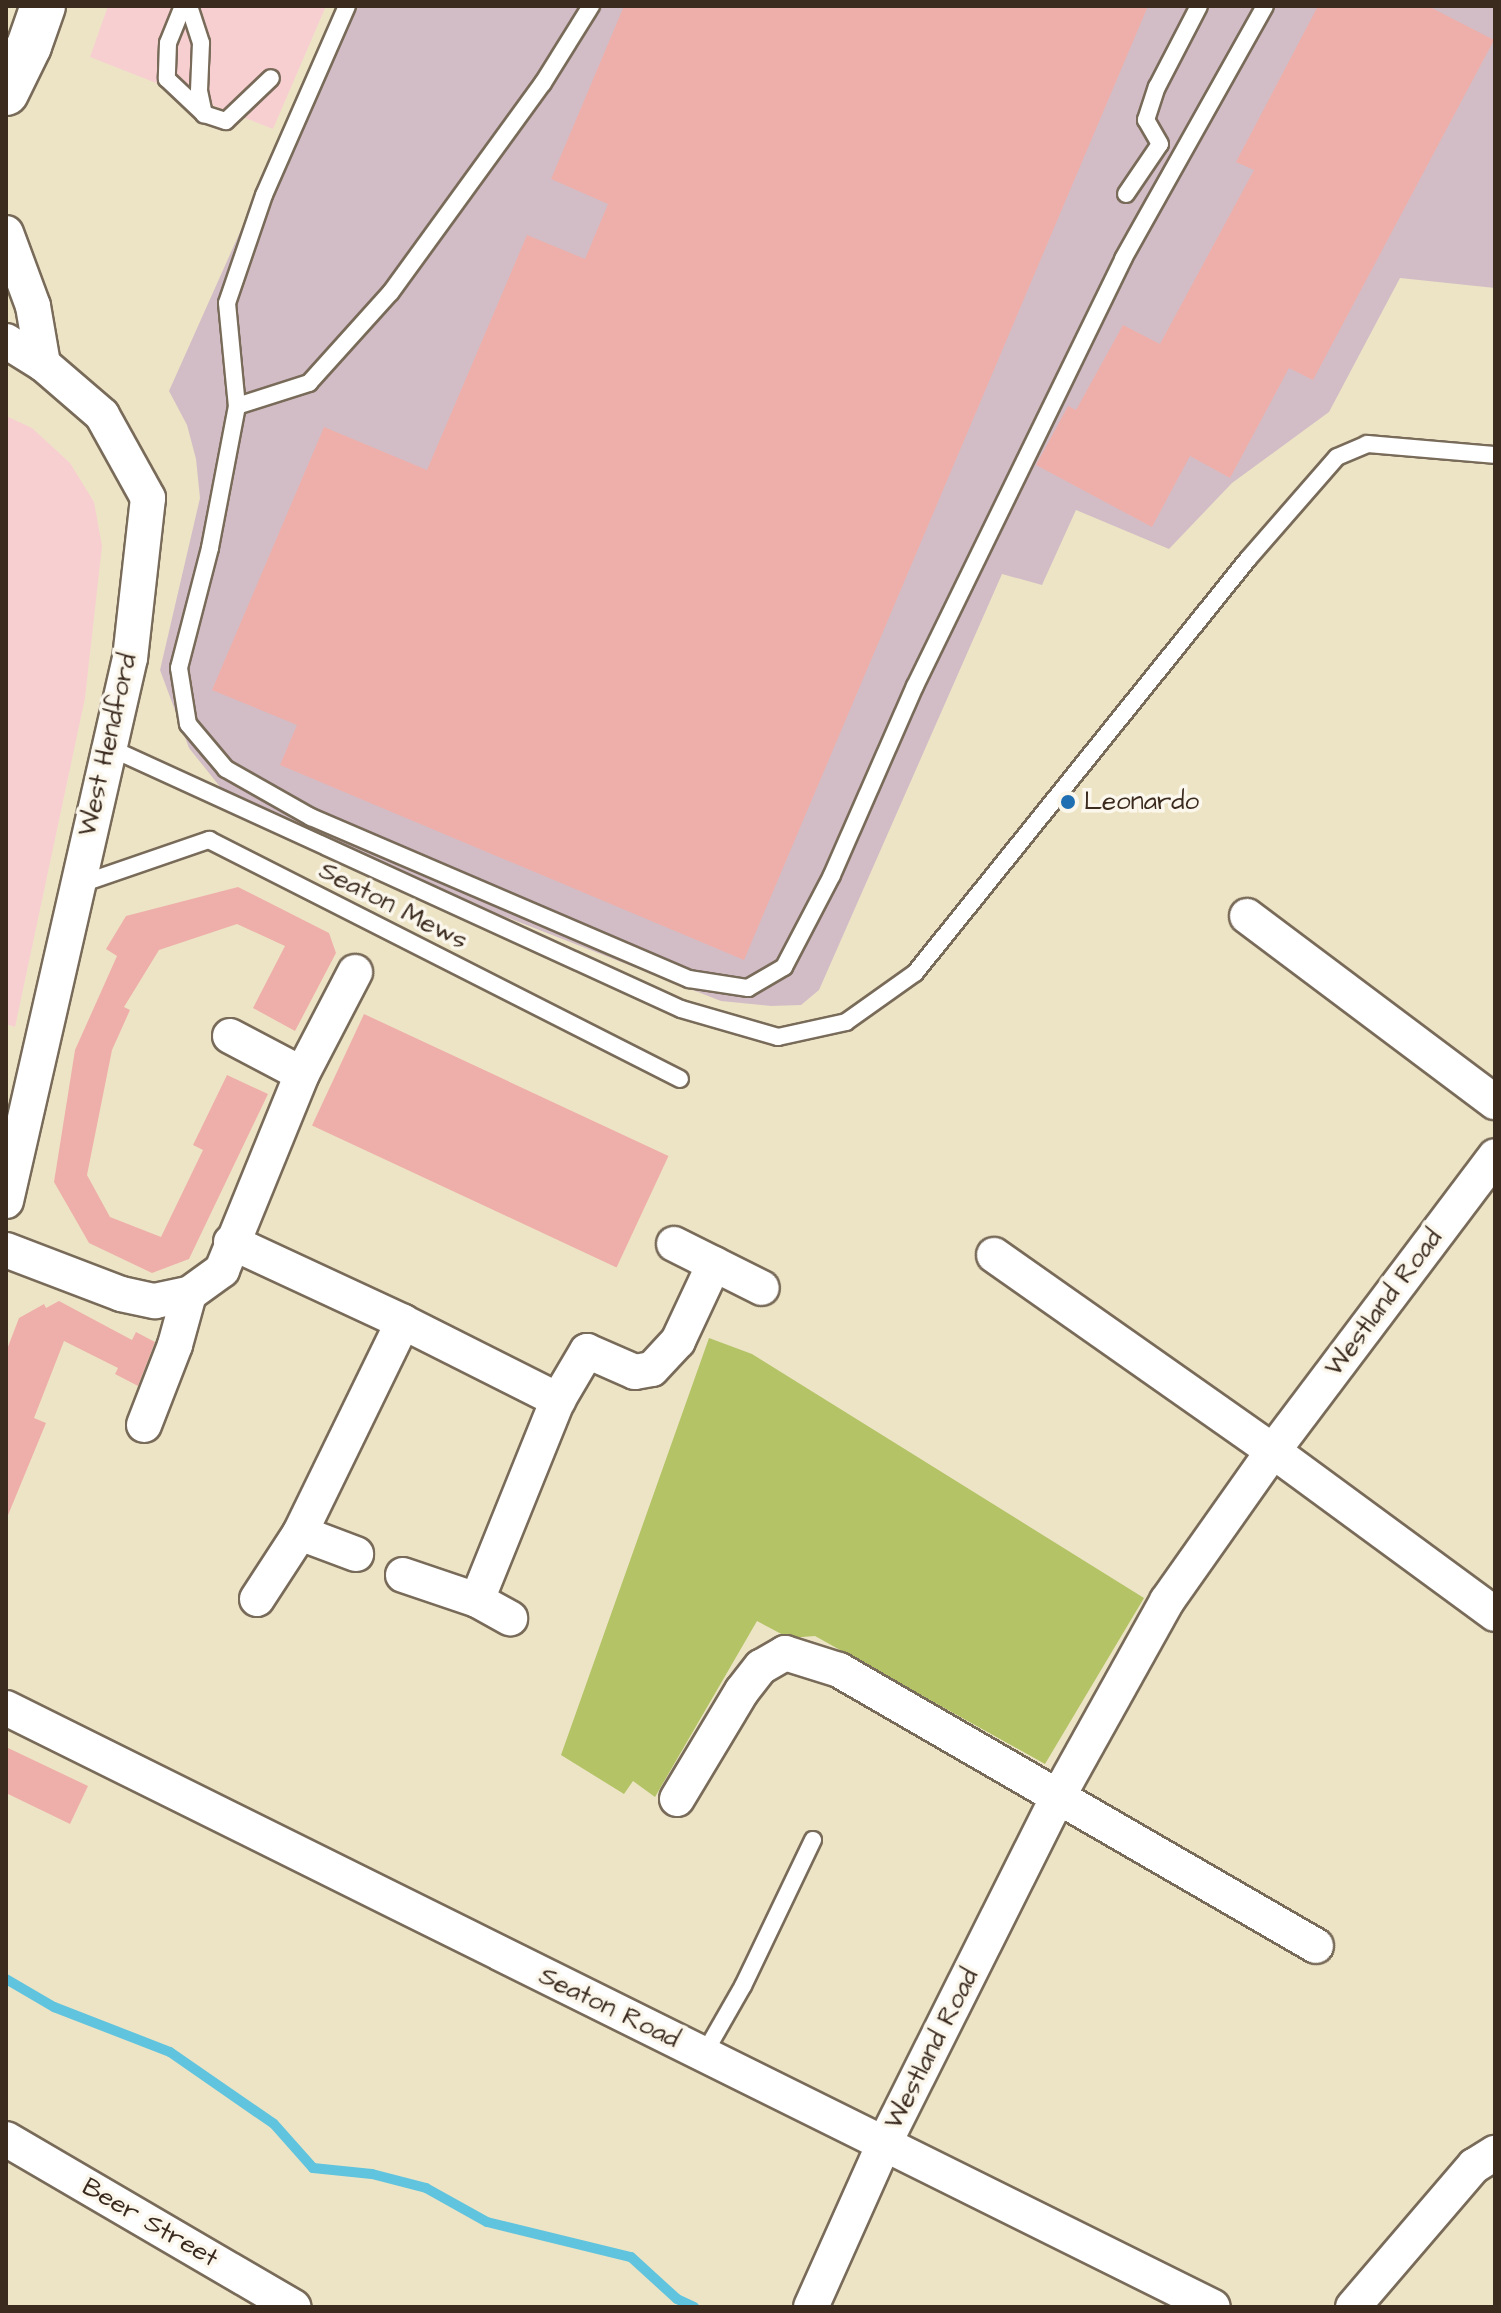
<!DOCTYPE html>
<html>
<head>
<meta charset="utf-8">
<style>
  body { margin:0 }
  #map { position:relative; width:1501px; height:2313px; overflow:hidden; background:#ede4c6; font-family:"Architects Daughter",sans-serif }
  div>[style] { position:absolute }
  .built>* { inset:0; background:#f7cfd1 }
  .industrial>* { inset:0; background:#d2bdc6 }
  .green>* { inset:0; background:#b3c366 }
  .stream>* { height:10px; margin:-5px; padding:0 5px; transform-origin:5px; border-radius:5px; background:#60c4de }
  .building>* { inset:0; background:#eeafaa; transform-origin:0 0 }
  .roads { filter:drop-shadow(2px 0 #796b59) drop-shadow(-2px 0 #796b59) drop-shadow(0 2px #796b59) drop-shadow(0 -2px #796b59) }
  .lane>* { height:16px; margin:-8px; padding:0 8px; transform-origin:8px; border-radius:8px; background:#fff }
  .street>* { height:34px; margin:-17px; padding:0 17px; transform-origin:17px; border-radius:17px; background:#fff }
  .primary>* { height:44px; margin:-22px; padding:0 22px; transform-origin:22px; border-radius:22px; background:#fff }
  .dots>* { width:22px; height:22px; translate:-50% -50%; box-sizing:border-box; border:4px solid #fbf7ec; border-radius:50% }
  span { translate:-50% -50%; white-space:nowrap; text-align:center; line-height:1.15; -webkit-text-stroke:7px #fbf7ec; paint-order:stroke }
  .street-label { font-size:26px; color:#3b2a1e }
  .poi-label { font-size:26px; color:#3b2a1e }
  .left { translate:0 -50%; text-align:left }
  .frame { position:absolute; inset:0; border:8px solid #3b2a1e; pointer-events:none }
</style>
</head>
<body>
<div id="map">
  <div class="built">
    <i style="clip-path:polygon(108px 6px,326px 6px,273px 129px,90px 57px)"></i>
    <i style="clip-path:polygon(6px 416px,32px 428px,70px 463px,94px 502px,102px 546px,85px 698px,15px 1027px,6px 1024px)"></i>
  </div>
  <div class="industrial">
    <i style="clip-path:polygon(341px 6px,1495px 6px,1495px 288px,1400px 278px,1329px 412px,1232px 483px,1169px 549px,1076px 510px,1042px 585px,1002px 574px,819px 990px,801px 1005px,771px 1006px,721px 1001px,493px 912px,221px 788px,189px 748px,160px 670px,200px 498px,196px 459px,187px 425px,169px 391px)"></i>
  </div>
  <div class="green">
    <i style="clip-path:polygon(709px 1338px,752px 1354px,1144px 1598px,1045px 1764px,815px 1636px,789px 1638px,757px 1621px,655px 1797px,633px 1781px,624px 1794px,561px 1755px)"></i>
  </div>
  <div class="stream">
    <i style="left:6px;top:1979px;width:56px;rotate:30.3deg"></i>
    <i style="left:54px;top:2007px;width:124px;rotate:21.2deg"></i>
    <i style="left:170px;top:2052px;width:126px;rotate:34.7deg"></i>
    <i style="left:274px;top:2124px;width:59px;rotate:48.4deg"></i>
    <i style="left:313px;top:2168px;width:59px;rotate:5.8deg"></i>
    <i style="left:372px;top:2174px;width:56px;rotate:14.5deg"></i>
    <i style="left:426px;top:2188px;width:70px;rotate:29.1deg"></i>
    <i style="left:487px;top:2222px;width:148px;rotate:13.7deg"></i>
    <i style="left:631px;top:2257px;width:62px;rotate:42.4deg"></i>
    <i style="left:677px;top:2299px;width:19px;rotate:25deg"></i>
  </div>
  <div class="building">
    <i style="clip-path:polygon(624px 6px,1148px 6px,744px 960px,280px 765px,297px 725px,212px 690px,324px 427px,427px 470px,527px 235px,585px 259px,608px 204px,551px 179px)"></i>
    <i style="clip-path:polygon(1318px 6px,1428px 6px,1494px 40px,1313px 380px,1289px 368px,1230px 478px,1190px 456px,1152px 527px,1036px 465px,1068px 406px,1076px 410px,1123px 325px,1160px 344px,1254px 170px,1236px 162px)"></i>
    <i style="clip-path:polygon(238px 887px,329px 933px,336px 953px,295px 1031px,253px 1008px,285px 946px,237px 924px,159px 950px,124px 1007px,130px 1010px,112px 1050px,87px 1175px,110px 1217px,161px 1237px,203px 1150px,193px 1145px,227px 1075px,268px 1094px,189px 1259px,152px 1273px,89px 1243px,54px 1182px,75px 1050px,117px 956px,106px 949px,126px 916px)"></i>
    <i style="left:364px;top:1014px;width:336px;height:123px;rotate:25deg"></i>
    <i style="clip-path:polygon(59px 1301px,132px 1340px,136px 1332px,155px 1342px,138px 1386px,115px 1374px,118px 1368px,64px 1341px,34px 1418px,46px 1423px,6px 1520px,6px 1352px,19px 1318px,44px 1304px,46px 1308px)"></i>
    <i style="clip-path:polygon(6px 1747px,88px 1786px,70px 1824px,6px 1793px)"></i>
  </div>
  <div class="roads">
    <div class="lane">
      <i style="left:183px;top:6px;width:40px;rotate:112deg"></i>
      <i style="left:168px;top:43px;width:36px;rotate:92deg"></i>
      <i style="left:167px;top:79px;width:51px;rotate:43.4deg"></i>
      <i style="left:204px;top:114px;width:23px;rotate:18deg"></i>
      <i style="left:226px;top:121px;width:62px;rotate:-43.7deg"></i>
      <i style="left:189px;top:6px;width:39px;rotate:72deg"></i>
      <i style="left:201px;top:43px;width:48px;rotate:92.4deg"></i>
      <i style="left:199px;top:91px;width:24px;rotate:78deg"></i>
      <i style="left:347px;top:6px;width:206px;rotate:113.7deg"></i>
      <i style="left:264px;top:195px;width:114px;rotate:108.9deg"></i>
      <i style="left:227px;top:303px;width:103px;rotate:84.5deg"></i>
      <i style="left:237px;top:406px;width:145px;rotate:100.8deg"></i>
      <i style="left:210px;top:548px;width:124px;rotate:104.5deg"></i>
      <i style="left:179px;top:668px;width:57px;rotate:80.9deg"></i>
      <i style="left:188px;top:724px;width:59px;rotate:49.8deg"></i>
      <i style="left:226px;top:769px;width:98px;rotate:29.5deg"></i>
      <i style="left:311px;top:817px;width:411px;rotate:23.2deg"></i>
      <i style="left:689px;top:979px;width:60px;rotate:8.7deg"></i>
      <i style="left:748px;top:988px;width:42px;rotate:-30.3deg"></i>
      <i style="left:784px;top:967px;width:104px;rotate:-62.4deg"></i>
      <i style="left:832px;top:875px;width:206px;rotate:-66.3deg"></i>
      <i style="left:915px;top:686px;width:475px;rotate:-64deg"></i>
      <i style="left:1123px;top:259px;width:290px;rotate:-60.7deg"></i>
      <i style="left:1126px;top:194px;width:60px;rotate:-55.8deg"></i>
      <i style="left:1160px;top:144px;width:28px;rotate:-120deg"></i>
      <i style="left:1146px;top:120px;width:35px;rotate:-72deg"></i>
      <i style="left:1157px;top:87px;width:91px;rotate:-62.6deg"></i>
      <i style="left:237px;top:406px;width:76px;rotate:-17.7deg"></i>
      <i style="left:309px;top:383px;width:122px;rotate:-48deg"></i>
      <i style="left:391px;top:292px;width:258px;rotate:-54deg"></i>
      <i style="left:543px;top:83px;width:91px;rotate:-58.1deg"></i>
      <i style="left:108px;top:747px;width:630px;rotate:24.57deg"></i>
      <i style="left:681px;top:1009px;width:101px;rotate:16.1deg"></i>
      <i style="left:778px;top:1037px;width:70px;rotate:-12.4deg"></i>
      <i style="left:846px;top:1022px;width:85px;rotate:-35.4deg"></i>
      <i style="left:915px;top:973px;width:531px;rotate:-51.19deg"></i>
      <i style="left:1248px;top:559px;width:135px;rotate:-48.9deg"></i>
      <i style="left:1337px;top:457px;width:33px;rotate:-23deg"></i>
      <i style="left:1367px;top:444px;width:128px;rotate:4.9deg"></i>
      <i style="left:78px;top:885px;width:139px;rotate:-19deg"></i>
      <i style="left:209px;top:840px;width:528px;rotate:26.9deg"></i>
      <i style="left:704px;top:2054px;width:78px;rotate:-60.2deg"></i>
      <i style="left:743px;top:1986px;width:162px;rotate:-64.4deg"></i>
    </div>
    <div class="street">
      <i style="left:6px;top:233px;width:78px;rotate:69.7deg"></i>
      <i style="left:33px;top:306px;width:59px;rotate:80.2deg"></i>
      <i style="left:6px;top:341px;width:44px;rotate:31.9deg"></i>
      <i style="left:43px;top:364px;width:78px;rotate:40.8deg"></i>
      <i style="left:102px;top:415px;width:95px;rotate:61deg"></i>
      <i style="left:148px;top:498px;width:161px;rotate:96.4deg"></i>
      <i style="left:130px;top:658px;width:557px;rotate:102.86deg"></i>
      <i style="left:1247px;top:916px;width:310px;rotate:36.9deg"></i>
      <i style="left:230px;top:1036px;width:81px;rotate:27.8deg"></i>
      <i style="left:231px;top:1242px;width:190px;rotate:24.9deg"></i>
      <i style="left:403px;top:1322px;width:174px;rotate:26.7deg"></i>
      <i style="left:674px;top:1244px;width:98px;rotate:26.6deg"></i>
      <i style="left:6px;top:1250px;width:123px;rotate:20.9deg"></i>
      <i style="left:121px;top:1294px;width:35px;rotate:12deg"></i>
      <i style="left:155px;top:1301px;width:35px;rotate:-12deg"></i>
      <i style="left:189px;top:1294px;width:41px;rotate:-36deg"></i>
      <i style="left:222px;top:1270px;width:212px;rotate:-67.8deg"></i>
      <i style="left:302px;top:1074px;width:115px;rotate:-62.5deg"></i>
      <i style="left:994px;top:1255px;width:341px;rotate:35.1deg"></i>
      <i style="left:1273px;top:1451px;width:275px;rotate:36.3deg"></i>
      <i style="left:144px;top:1425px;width:86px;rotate:-68.8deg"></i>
      <i style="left:175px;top:1345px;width:53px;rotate:-74.6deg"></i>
      <i style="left:300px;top:1533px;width:60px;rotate:20.6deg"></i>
      <i style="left:403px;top:1575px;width:78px;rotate:18.7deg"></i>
      <i style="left:477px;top:1600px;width:38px;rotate:29deg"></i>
      <i style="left:257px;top:1599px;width:79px;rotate:-56.9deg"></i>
      <i style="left:300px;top:1533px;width:235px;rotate:-64deg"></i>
      <i style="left:477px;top:1600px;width:216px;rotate:-68deg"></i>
      <i style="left:558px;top:1400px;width:57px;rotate:-59.4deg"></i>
      <i style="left:587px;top:1351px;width:52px;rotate:23.6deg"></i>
      <i style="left:635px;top:1372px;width:17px;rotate:-10deg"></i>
      <i style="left:652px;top:1369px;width:38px;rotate:-47deg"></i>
      <i style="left:678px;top:1341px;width:85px;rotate:-64.9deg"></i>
      <i style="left:6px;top:1708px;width:1347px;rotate:26.39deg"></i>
      <i style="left:677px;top:1799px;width:126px;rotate:-59deg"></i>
      <i style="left:742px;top:1691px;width:31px;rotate:-52deg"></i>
      <i style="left:761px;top:1667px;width:28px;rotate:-30deg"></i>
      <i style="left:785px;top:1653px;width:57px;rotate:17.5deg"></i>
      <i style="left:839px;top:1670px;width:551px;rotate:30.05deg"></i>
      <i style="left:6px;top:2139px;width:333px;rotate:30.3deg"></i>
      <i style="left:811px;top:2307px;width:179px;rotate:-65.9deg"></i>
      <i style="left:884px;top:2144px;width:390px;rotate:-63.4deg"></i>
      <i style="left:1059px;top:1795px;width:222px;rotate:-60.9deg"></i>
      <i style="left:1167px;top:1601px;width:184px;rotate:-54.8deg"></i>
      <i style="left:1273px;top:1451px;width:369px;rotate:-53deg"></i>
      <i style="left:1353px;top:2307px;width:186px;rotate:-49.4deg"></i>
      <i style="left:1474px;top:2166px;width:25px;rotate:-32deg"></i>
    </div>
    <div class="primary">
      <i style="left:6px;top:93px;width:52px;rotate:-63.9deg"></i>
      <i style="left:29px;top:46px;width:42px;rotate:-70.7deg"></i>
    </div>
  </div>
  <div class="dots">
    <i style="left:1068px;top:802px;background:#1f6fb2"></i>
  </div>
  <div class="street-label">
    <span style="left:108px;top:745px;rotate:-77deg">West Hendford</span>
    <span style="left:393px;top:906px;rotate:27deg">Seaton Mews</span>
    <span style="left:1384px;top:1303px;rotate:-53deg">Westland Road</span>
    <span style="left:609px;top:2008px;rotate:26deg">Seaton Road</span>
    <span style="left:932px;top:2049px;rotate:-63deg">Westland Road</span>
    <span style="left:150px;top:2223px;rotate:30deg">Beer Street</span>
  </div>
  <div class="poi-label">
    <span class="left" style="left:1084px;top:802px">Leonardo</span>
  </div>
  <div class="frame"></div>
</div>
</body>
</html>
